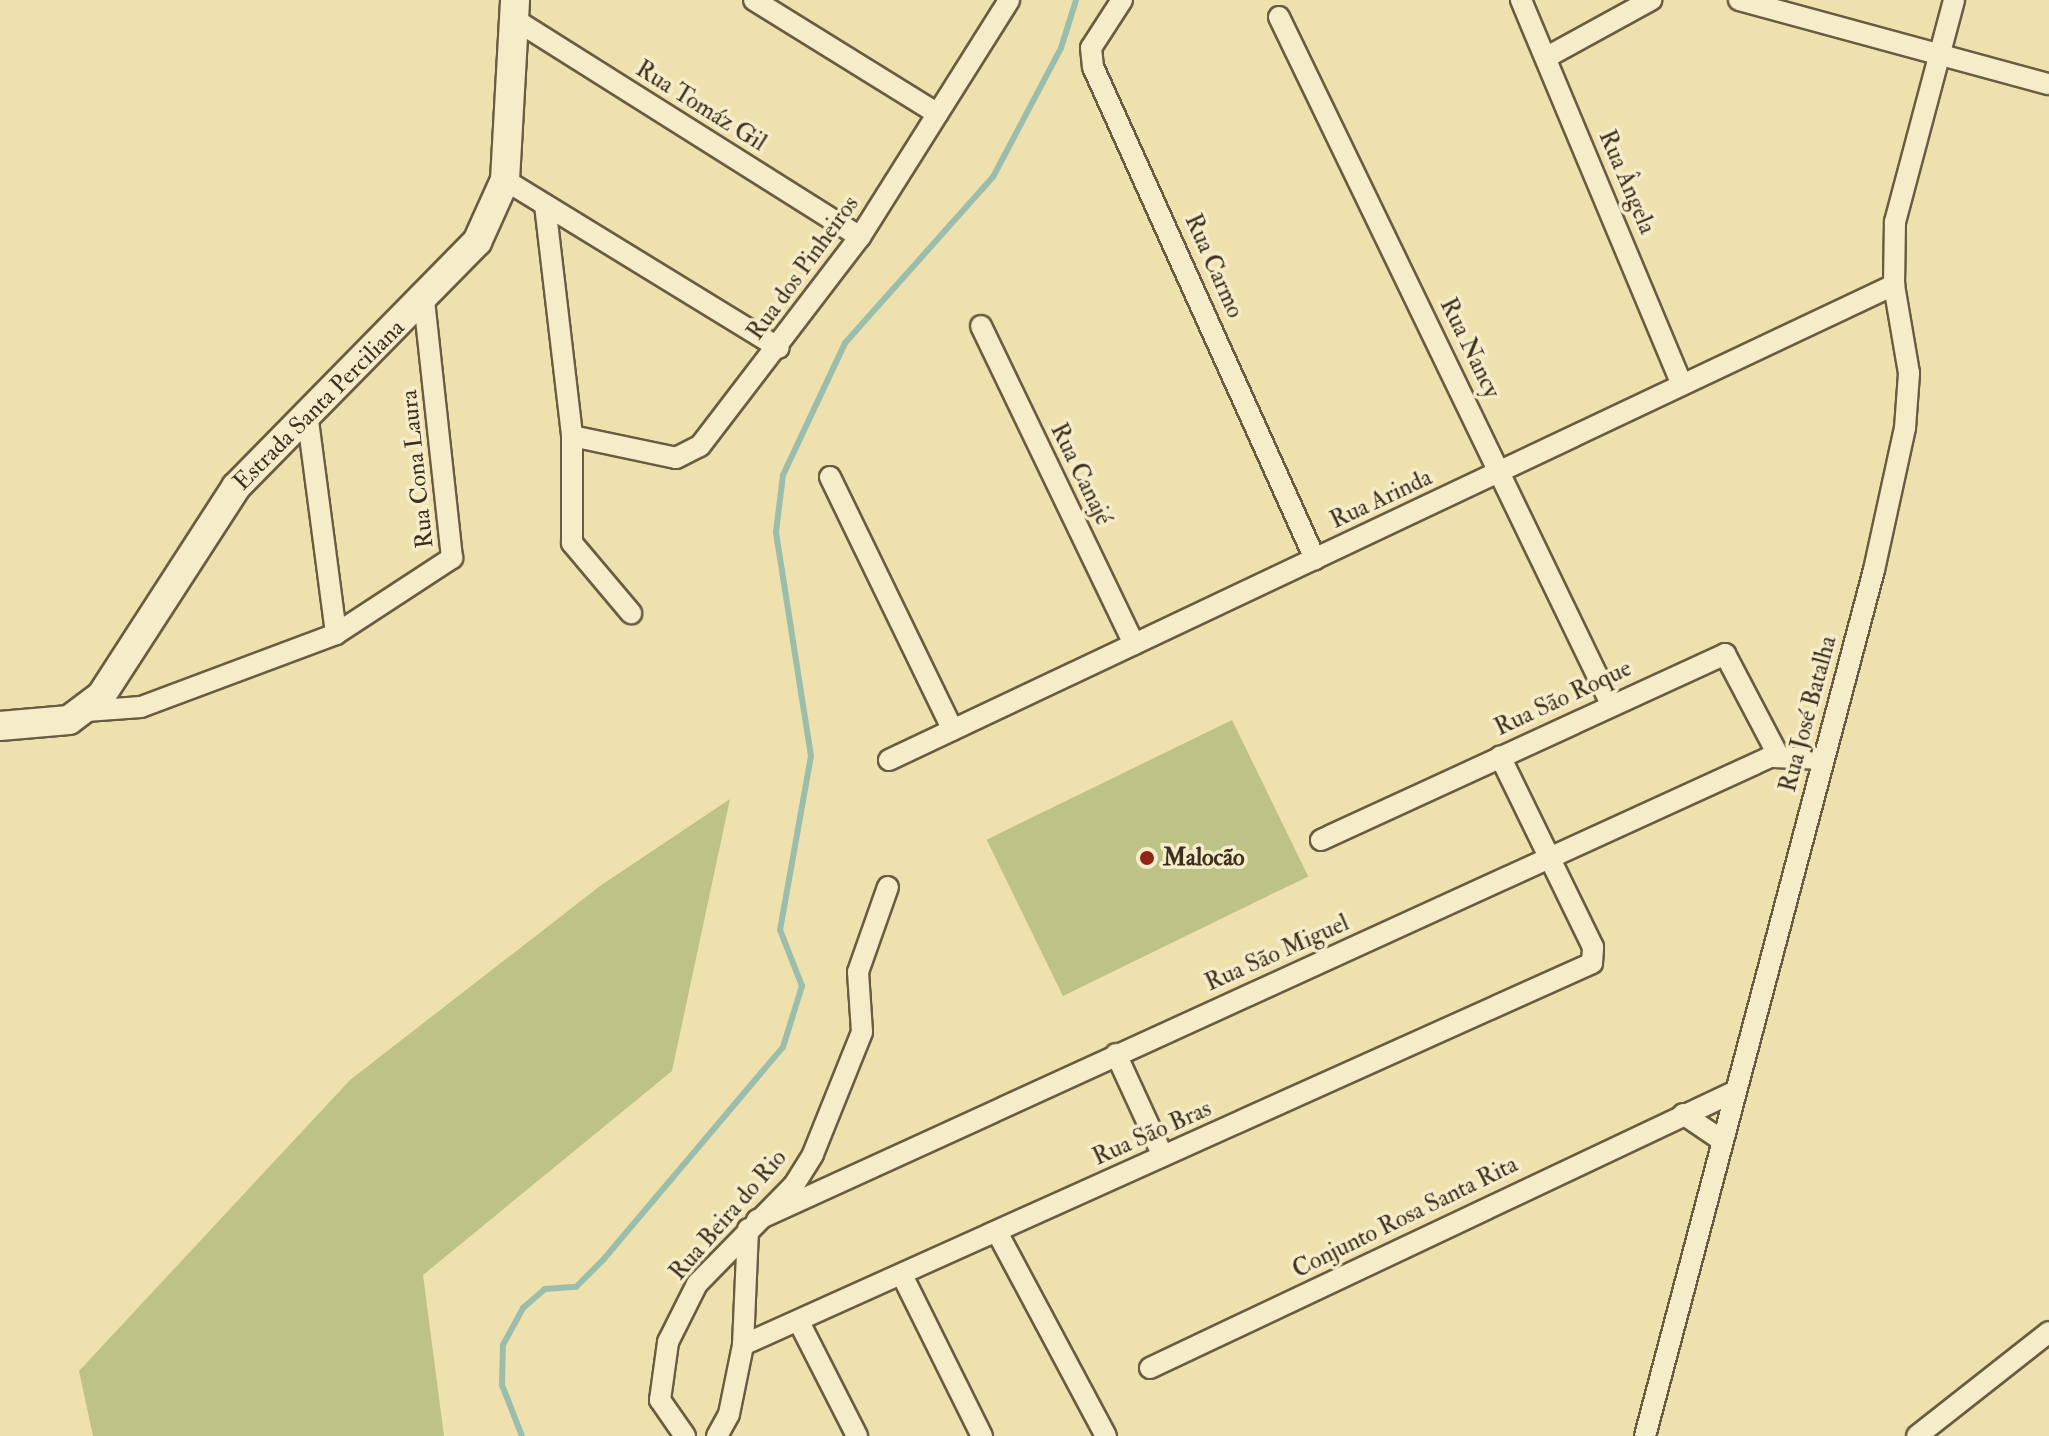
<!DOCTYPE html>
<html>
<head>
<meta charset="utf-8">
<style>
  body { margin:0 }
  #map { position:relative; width:2049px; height:1436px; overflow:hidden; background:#efe1ad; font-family:"IM FELL Double Pica",serif }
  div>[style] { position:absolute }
  .green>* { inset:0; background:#bdc287; transform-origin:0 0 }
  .stream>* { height:6px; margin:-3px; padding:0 3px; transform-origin:3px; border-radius:3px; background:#9abeab }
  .roads { filter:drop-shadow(2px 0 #695c42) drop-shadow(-2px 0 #695c42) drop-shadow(0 2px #695c42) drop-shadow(0 -2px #695c42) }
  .street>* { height:20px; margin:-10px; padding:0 10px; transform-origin:10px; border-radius:10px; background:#f5ecca }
  .secondary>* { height:28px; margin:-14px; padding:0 14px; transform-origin:14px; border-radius:14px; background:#f5ecca }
  .dots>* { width:22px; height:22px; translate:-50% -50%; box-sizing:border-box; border:4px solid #f5ecca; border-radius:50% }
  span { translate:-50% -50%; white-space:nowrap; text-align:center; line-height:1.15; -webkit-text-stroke:7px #f5ecca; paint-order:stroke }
  .street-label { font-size:24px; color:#3c2f1e }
  .poi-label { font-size:24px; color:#3c2f1e; font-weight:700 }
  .left { translate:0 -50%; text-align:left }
</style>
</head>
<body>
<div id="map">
  <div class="green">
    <i style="left:1232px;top:720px;width:174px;height:273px;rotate:64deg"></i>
    <i style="clip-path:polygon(730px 799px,672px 1071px,423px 1275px,444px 1436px,93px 1436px,79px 1371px,350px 1080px,600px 886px)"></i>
  </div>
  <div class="stream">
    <i style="left:522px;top:1436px;width:55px;rotate:-111.4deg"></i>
    <i style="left:502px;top:1385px;width:40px;rotate:-88.6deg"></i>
    <i style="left:503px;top:1345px;width:42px;rotate:-61.6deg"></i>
    <i style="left:523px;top:1308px;width:29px;rotate:-41deg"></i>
    <i style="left:545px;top:1289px;width:31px;rotate:-4deg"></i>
    <i style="left:576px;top:1287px;width:38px;rotate:-45deg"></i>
    <i style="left:603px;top:1260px;width:279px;rotate:-49.8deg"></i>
    <i style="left:783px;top:1047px;width:64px;rotate:-72.7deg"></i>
    <i style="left:802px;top:986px;width:60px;rotate:-111.4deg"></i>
    <i style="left:780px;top:930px;width:177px;rotate:-79.9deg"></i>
    <i style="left:811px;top:756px;width:227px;rotate:-98.9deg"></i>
    <i style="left:776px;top:532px;width:57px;rotate:-83deg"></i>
    <i style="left:783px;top:475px;width:146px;rotate:-64.8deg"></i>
    <i style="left:845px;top:343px;width:222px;rotate:-48.3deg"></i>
    <i style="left:993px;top:177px;width:146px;rotate:-62.2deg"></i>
    <i style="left:1061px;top:48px;width:50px;rotate:-72.6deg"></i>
  </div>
  <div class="roads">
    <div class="street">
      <i style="left:754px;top:0;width:216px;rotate:31.8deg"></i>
      <i style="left:1122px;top:0;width:57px;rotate:122.9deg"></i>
      <i style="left:1091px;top:48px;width:19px;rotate:84deg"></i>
      <i style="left:1093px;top:67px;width:540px;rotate:65.71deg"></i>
      <i style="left:1521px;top:0;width:417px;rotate:67.3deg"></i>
      <i style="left:1739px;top:0;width:321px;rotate:15.2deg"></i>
      <i style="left:1279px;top:17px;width:763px;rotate:64.21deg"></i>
      <i style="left:514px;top:19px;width:409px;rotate:32.2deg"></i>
      <i style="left:1547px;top:57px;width:119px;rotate:-28.7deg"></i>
      <i style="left:505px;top:180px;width:321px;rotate:31.5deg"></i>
      <i style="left:545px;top:205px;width:233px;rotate:83.3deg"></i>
      <i style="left:572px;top:436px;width:107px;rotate:90deg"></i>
      <i style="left:572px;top:543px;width:92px;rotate:49.9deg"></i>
      <i style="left:981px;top:326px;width:353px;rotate:64.3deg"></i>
      <i style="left:307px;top:413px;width:223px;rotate:82.5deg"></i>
      <i style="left:336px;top:634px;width:139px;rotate:-33.2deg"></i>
      <i style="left:452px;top:558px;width:258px;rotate:-96.2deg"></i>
      <i style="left:572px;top:436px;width:106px;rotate:11.9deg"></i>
      <i style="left:676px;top:458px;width:27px;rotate:-27deg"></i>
      <i style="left:700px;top:446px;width:263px;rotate:-52.6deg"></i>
      <i style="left:860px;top:237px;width:280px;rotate:-57.8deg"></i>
      <i style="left:830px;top:477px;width:281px;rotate:64.1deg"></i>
      <i style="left:86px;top:711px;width:55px;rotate:-4.2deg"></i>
      <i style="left:141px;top:707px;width:208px;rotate:-20.5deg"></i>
      <i style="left:889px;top:760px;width:1112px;rotate:-25.3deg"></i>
      <i style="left:1321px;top:840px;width:445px;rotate:-24.7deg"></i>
      <i style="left:1725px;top:654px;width:114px;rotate:62.3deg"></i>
      <i style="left:1116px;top:1054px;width:112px;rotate:65.3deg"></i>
      <i style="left:1683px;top:1114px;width:48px;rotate:34deg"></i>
      <i style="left:757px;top:1220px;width:1114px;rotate:-24.56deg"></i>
      <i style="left:1770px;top:757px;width:52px;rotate:2.2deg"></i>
      <i style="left:997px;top:1232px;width:231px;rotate:61.9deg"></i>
      <i style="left:902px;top:1275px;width:180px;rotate:63.6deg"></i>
      <i style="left:799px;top:1322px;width:128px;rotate:63deg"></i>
      <i style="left:743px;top:1345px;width:931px;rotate:-24.22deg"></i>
      <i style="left:1592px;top:963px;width:16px;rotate:-86deg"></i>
      <i style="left:1593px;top:947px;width:212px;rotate:-116deg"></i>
      <i style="left:1150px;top:1368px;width:648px;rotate:-25.3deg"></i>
      <i style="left:685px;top:1436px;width:44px;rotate:-124.8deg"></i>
      <i style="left:660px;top:1400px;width:59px;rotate:-82.1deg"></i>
      <i style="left:668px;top:1342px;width:65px;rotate:-63.4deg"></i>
      <i style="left:697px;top:1284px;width:139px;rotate:-45.6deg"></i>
      <i style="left:794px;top:1185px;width:36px;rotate:-58deg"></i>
      <i style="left:813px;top:1154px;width:131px;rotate:-68.1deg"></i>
      <i style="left:862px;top:1032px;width:60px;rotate:-93.8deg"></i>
      <i style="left:858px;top:972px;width:90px;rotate:-70.6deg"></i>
      <i style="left:717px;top:1436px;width:25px;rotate:-61deg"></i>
      <i style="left:729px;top:1414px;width:70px;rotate:-78.5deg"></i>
      <i style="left:743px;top:1345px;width:116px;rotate:-87.5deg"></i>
      <i style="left:1645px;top:1436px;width:896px;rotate:-75.19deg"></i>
      <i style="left:1874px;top:570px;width:145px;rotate:-77.7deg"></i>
      <i style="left:1905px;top:428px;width:55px;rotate:-85.8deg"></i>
      <i style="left:1909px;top:373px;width:89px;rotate:-99.7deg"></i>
      <i style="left:1894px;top:285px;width:63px;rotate:-89.1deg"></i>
      <i style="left:1895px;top:222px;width:230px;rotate:-75.1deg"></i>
      <i style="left:1917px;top:1436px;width:168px;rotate:-38.2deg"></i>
    </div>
    <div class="secondary">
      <i style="left:0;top:726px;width:69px;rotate:-5deg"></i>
      <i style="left:69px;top:720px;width:40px;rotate:-37deg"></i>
      <i style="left:101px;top:696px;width:249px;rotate:-57.1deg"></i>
      <i style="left:236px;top:487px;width:344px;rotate:-45.5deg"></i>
      <i style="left:477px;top:242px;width:68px;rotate:-65.7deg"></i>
      <i style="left:505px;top:180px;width:180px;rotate:-86.8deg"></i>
    </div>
  </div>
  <div class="dots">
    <i style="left:1147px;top:858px;background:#8f2418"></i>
  </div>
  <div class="street-label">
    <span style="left:701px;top:106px;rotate:32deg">Rua Tomáz Gil</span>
    <span style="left:1627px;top:182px;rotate:67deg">Rua Ângela</span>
    <span style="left:1214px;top:266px;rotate:66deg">Rua Carmo</span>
    <span style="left:803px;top:268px;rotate:-54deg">Rua dos Pinheiros</span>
    <span style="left:1470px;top:348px;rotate:64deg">Rua Nancy</span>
    <span style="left:319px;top:405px;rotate:-45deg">Estrada Santa Perciliana</span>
    <span style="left:417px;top:469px;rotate:-96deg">Rua Cona Laura</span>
    <span style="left:1081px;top:474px;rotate:64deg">Rua Canajé</span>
    <span style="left:1381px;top:499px;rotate:-25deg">Rua Arinda</span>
    <span style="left:1563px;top:698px;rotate:-25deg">Rua São Roque</span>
    <span style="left:1808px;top:714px;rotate:-75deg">Rua José Batalha</span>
    <span style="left:1277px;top:953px;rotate:-24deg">Rua São Miguel</span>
    <span style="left:1152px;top:1133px;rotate:-24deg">Rua São Bras</span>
    <span style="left:728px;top:1215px;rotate:-49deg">Rua Beira do Rio</span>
    <span style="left:1405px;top:1217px;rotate:-26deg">Conjunto Rosa Santa Rita</span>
  </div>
  <div class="poi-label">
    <span class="left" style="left:1163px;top:858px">Malocão</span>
  </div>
</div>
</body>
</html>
